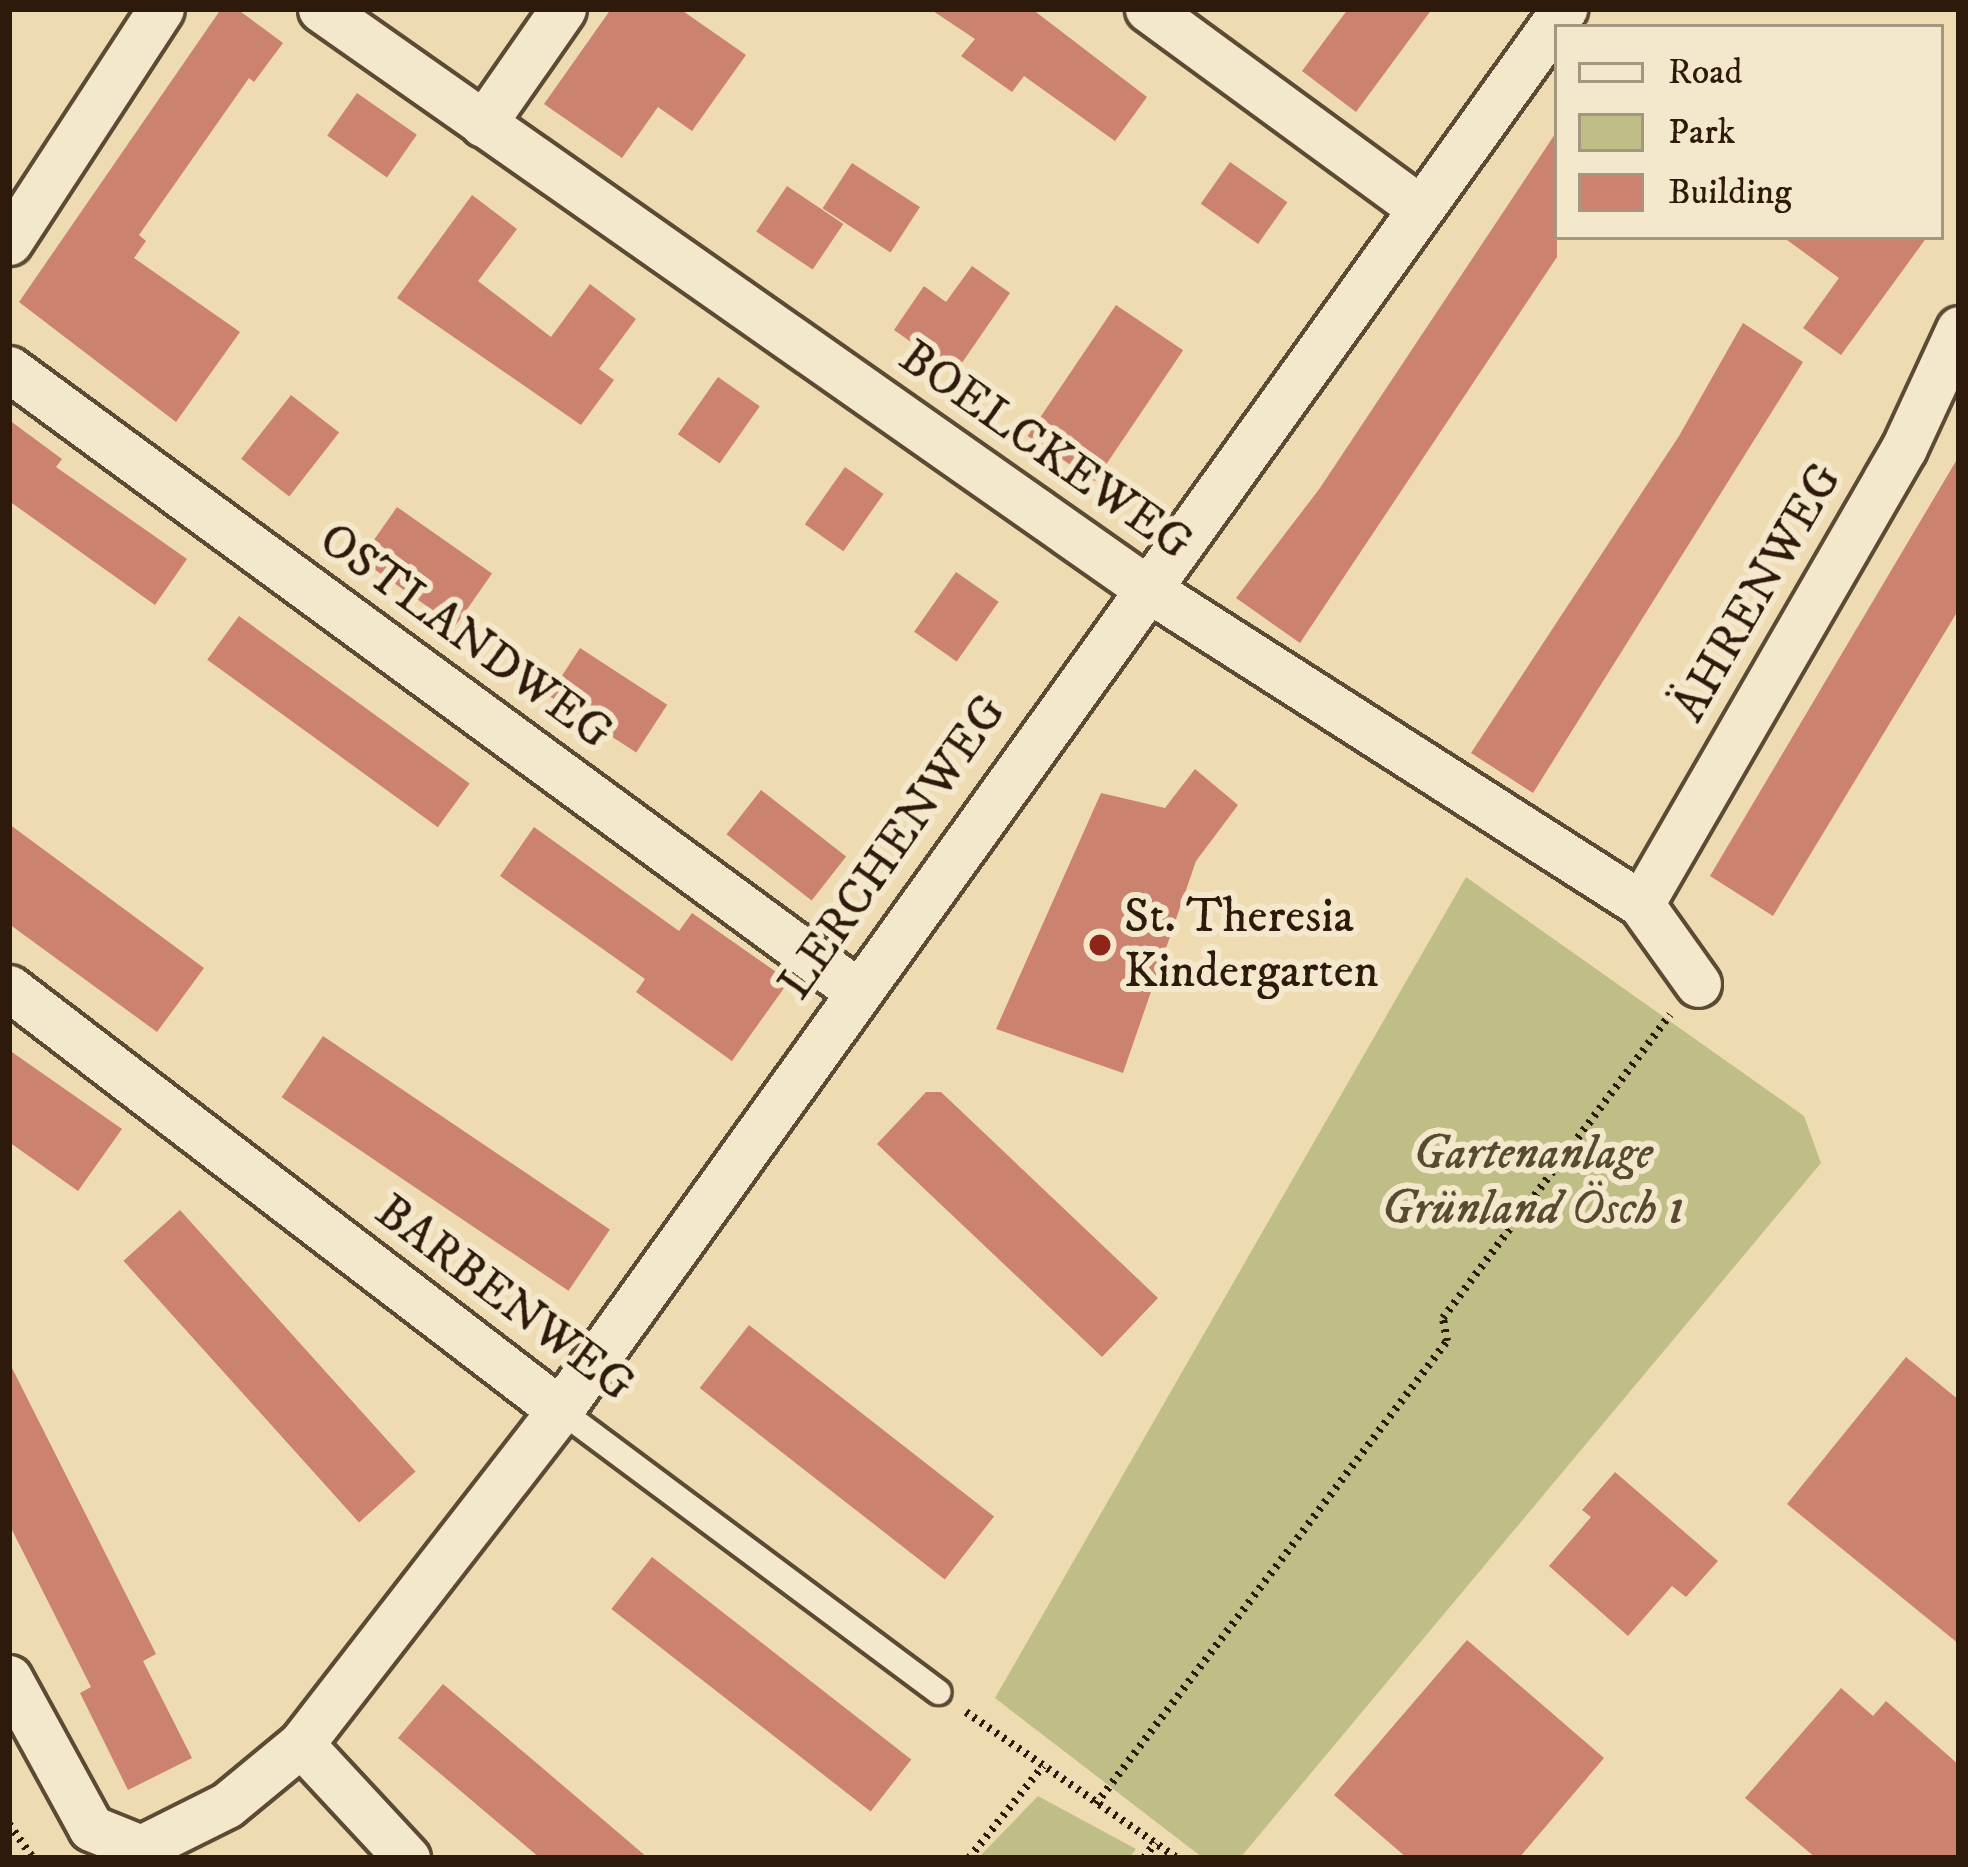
<!DOCTYPE html>
<html>
<head>
<meta charset="utf-8">
<style>
  body { margin:0 }
  #map { position:relative; width:1968px; height:1867px; overflow:hidden; background:#eedbb1; font-family:"IM FELL DW Pica",serif }
  div>[style] { position:absolute }
  .green>* { inset:0; background:#c0be87 }
  .building>* { inset:0; background:#cb826f; transform-origin:0 0 }
  .path>* { height:8px; margin-top:-4px; transform-origin:0; background:repeating-linear-gradient(90deg,#2d1a0b 0 3px,transparent 0 9px) }
  .roads { filter:drop-shadow(3px 0 #5d4a34) drop-shadow(-3px 0 #5d4a34) drop-shadow(0 3px #5d4a34) drop-shadow(0 -3px #5d4a34) }
  .lane>* { height:24px; margin:-12px; padding:0 12px; transform-origin:12px; border-radius:12px; background:#f4e8cc }
  .street>* { height:45px; margin:-22.5px; padding:0 22.5px; transform-origin:22.5px; border-radius:22.5px; background:#f4e8cc }
  .dots>* { width:33px; height:33px; translate:-50% -50%; box-sizing:border-box; border:6px solid #f4e8cc; border-radius:50% }
  span { translate:-50% -50%; white-space:nowrap; text-align:center; line-height:1.15; -webkit-text-stroke:12px #f4e8cc; paint-order:stroke }
  .street-label { font-size:48px; color:#2d1a0b }
  .poi-label { font-size:48px; color:#2d1a0b }
  .left { translate:0 -50%; text-align:left }
  .park-label { font-size:48px; color:#594b30; font-style:italic }
  .frame { position:absolute; inset:0; border:12px solid #2d1a0b; pointer-events:none }
  .legend { position:absolute; left:1554px; top:24px; width:390px; height:216px; box-sizing:border-box; background:#f4e8cc; border:3px solid #a4967f; margin:0; padding:15px 21px; list-style:none; font-size:36px; color:#2d1a0b }
  .legend li { display:flex; align-items:center; gap:24px; height:60px }
  .legend b { width:60px; border:3px solid #a4967f }
</style>
</head>
<body>
<div id="map">
  <div class="green">
    <i style="clip-path:polygon(1466px 877px,1804px 1116px,1821px 1163px,1240px 1858px,1203px 1858px,995px 1698px)"></i>
    <i style="clip-path:polygon(1038px 1796px,1136px 1849px,1129px 1858px,978px 1858px)"></i>
  </div>
  <div class="building">
    <i style="clip-path:polygon(221px 9px,237px 9px,283px 43px,254px 82px,249px 78px,139px 235px,146px 241px,134px 258px,240px 332px,176px 422px,19px 302px)"></i>
    <i style="clip-path:polygon(611px 9px,680px 9px,746px 55px,692px 131px,658px 107px,622px 158px,544px 104px)"></i>
    <i style="clip-path:polygon(930px 9px,1032px 9px,1147px 97px,1115px 141px,1024px 76px,1012px 92px,961px 56px,975px 39px)"></i>
    <i style="clip-path:polygon(1348px 9px,1432px 9px,1356px 112px,1302px 71px)"></i>
    <i style="left:357px;top:93px;width:73px;height:52px;rotate:35deg"></i>
    <i style="clip-path:polygon(1557px 131px,1557px 257px,1300px 643px,1236px 598px,1320px 488px)"></i>
    <i style="left:1230px;top:162px;width:70px;height:51px;rotate:35deg"></i>
    <i style="left:852px;top:163px;width:81px;height:54px;rotate:33deg"></i>
    <i style="left:787px;top:186px;width:68px;height:55px;rotate:34deg"></i>
    <i style="clip-path:polygon(472px 195px,517px 229px,478px 281px,551px 337px,590px 284px,636px 319px,599px 369px,614px 380px,581px 425px,397px 298px)"></i>
    <i style="clip-path:polygon(1783px 237px,1927px 237px,1841px 355px,1803px 328px,1839px 278px)"></i>
    <i style="clip-path:polygon(972px 266px,1010px 293px,955px 373px,894px 330px,924px 286px,946px 302px)"></i>
    <i style="left:1116px;top:305px;width:81px;height:158px;rotate:34deg"></i>
    <i style="clip-path:polygon(1743px 323px,1803px 362px,1533px 793px,1471px 753px,1679px 436px)"></i>
    <i style="left:718px;top:377px;width:51px;height:70px;rotate:35deg"></i>
    <i style="left:291px;top:395px;width:61px;height:81px;rotate:38deg"></i>
    <i style="clip-path:polygon(9px 420px,62px 459px,56px 467px,187px 559px,155px 605px,9px 501px)"></i>
    <i style="clip-path:polygon(1959px 456px,1959px 609px,1773px 916px,1710px 876px)"></i>
    <i style="left:845px;top:467px;width:47px;height:70px;rotate:35deg"></i>
    <i style="left:397px;top:507px;width:116px;height:64px;rotate:35deg"></i>
    <i style="left:956px;top:572px;width:52px;height:73px;rotate:35deg"></i>
    <i style="left:239px;top:616px;width:285px;height:54px;rotate:36deg"></i>
    <i style="left:580px;top:648px;width:104px;height:57px;rotate:33deg"></i>
    <i style="clip-path:polygon(1195px 769px,1238px 805px,1196px 861px,1123px 1073px,996px 1029px,1101px 793px,1165px 808px)"></i>
    <i style="left:761px;top:790px;width:108px;height:56px;rotate:38deg"></i>
    <i style="clip-path:polygon(9px 824px,204px 968px,157px 1032px,9px 924px)"></i>
    <i style="clip-path:polygon(534px 827px,679px 931px,692px 913px,789px 981px,732px 1061px,636px 992px,645px 979px,500px 876px)"></i>
    <i style="left:323px;top:1036px;width:346px;height:74px;rotate:34deg"></i>
    <i style="clip-path:polygon(9px 1050px,122px 1129px,78px 1191px,9px 1142px)"></i>
    <i style="clip-path:polygon(926px 1092px,941px 1092px,1158px 1298px,1102px 1357px,877px 1144px)"></i>
    <i style="left:180px;top:1210px;width:352px;height:76px;rotate:48deg"></i>
    <i style="left:749px;top:1325px;width:311px;height:80px;rotate:38deg"></i>
    <i style="clip-path:polygon(1906px 1357px,1959px 1400px,1959px 1644px,1787px 1504px)"></i>
    <i style="clip-path:polygon(9px 1362px,156px 1654px,143px 1661px,192px 1758px,128px 1790px,80px 1693px,91px 1687px,9px 1524px)"></i>
    <i style="clip-path:polygon(1615px 1472px,1718px 1561px,1686px 1597px,1672px 1586px,1628px 1636px,1549px 1566px,1591px 1517px,1582px 1510px)"></i>
    <i style="left:652px;top:1557px;width:329px;height:66px;rotate:38deg"></i>
    <i style="clip-path:polygon(1467px 1640px,1604px 1758px,1519px 1858px,1407px 1858px,1334px 1795px)"></i>
    <i style="clip-path:polygon(443px 1684px,533px 1760px,648px 1858px,540px 1858px,398px 1738px)"></i>
    <i style="clip-path:polygon(1841px 1688px,1873px 1716px,1886px 1701px,1959px 1765px,1959px 1858px,1816px 1858px,1745px 1798px)"></i>
  </div>
  <div class="path">
    <i style="left:966px;top:1712px;width:257px;rotate:34.7deg"></i>
    <i style="left:1096px;top:1804px;width:581px;rotate:-52.83deg"></i>
    <i style="left:1447px;top:1341px;width:23px;rotate:-100deg"></i>
    <i style="left:1443px;top:1318px;width:379px;rotate:-53.2deg"></i>
    <i style="left:9px;top:1824px;width:42px;rotate:54.8deg"></i>
    <i style="left:969px;top:1858px;width:118px;rotate:-51.2deg"></i>
    <i style="left:1144px;top:1858px;width:19px;rotate:-54deg"></i>
  </div>
  <div class="roads">
    <div class="lane">
      <i style="left:560px;top:1410px;width:472px;rotate:36.7deg"></i>
    </div>
    <div class="street">
      <i style="left:321px;top:9px;width:1007px;rotate:35.05deg"></i>
      <i style="left:1145px;top:587px;width:589px;rotate:32.58deg"></i>
      <i style="left:1641px;top:904px;width:98px;rotate:54.5deg"></i>
      <i style="left:1148px;top:9px;width:337px;rotate:36.2deg"></i>
      <i style="left:483px;top:124px;width:140px;rotate:-55.2deg"></i>
      <i style="left:9px;top:242px;width:278px;rotate:-56.9deg"></i>
      <i style="left:9px;top:369px;width:1052px;rotate:36.26deg"></i>
      <i style="left:1641px;top:904px;width:526px;rotate:-60.03deg"></i>
      <i style="left:1904px;top:448px;width:131px;rotate:-65.2deg"></i>
      <i style="left:9px;top:988px;width:694px;rotate:37.45deg"></i>
      <i style="left:9px;top:1678px;width:171px;rotate:61.3deg"></i>
      <i style="left:91px;top:1828px;width:54px;rotate:21.8deg"></i>
      <i style="left:141px;top:1848px;width:96px;rotate:-26.6deg"></i>
      <i style="left:227px;top:1805px;width:96px;rotate:-39.5deg"></i>
      <i style="left:301px;top:1744px;width:423px;rotate:-52.2deg"></i>
      <i style="left:560px;top:1410px;width:1724px;rotate:-54.37deg"></i>
      <i style="left:301px;top:1744px;width:156px;rotate:47.1deg"></i>
    </div>
  </div>
  <div class="dots">
    <i style="left:1100px;top:945px;background:#8f2418"></i>
  </div>
  <div class="street-label">
    <span style="left:1045px;top:451px;rotate:35deg">BOELCKEWEG</span>
    <span style="left:1758px;top:593px;rotate:-60deg">ÄHRENWEG</span>
    <span style="left:465px;top:637px;rotate:36deg">OSTLANDWEG</span>
    <span style="left:893px;top:848px;rotate:-55deg">LERCHENWEG</span>
    <span style="left:504px;top:1299px;rotate:37deg">BARBENWEG</span>
  </div>
  <div class="poi-label">
    <span class="left" style="left:1124px;top:945px">St. Theresia<br>Kindergarten</span>
  </div>
  <div class="park-label">
    <span style="left:1533px;top:1182px">Gartenanlage<br>Grünland Ösch 1</span>
  </div>
  <div class="frame"></div>
  <ul class="legend">
  <li><b style="height:15px;background:#f4e8cc"></b>Road</li>
  <li><b style="height:33px;background:#c0be87"></b>Park</li>
  <li><b style="height:33px;background:#cb826f"></b>Building</li>
  </ul>
</div>
</body>
</html>
